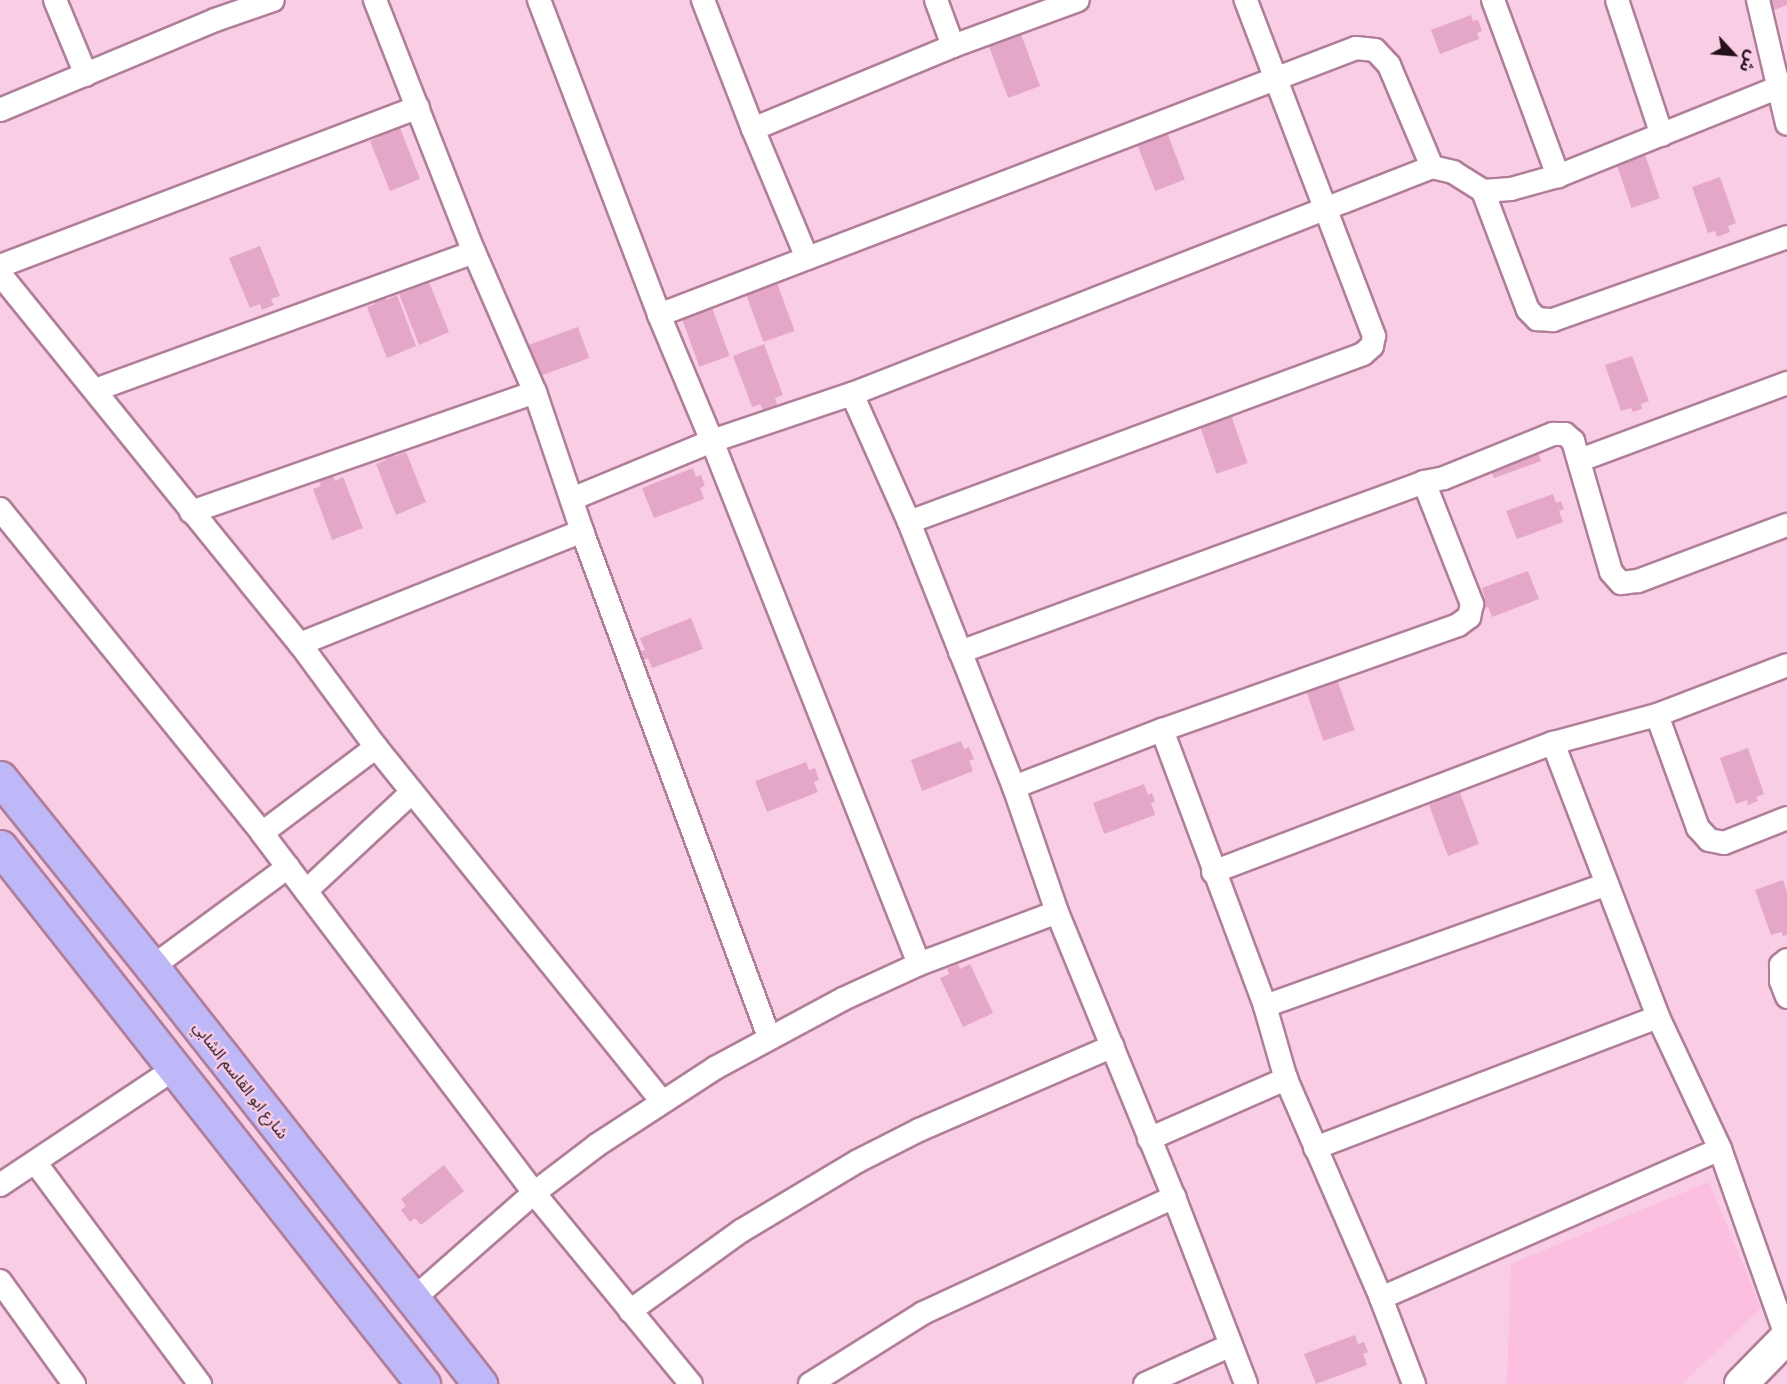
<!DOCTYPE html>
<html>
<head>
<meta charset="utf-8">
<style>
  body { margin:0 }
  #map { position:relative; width:1787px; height:1384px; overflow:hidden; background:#f9cde4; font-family:"Playfair Display","Noto Sans Arabic",serif }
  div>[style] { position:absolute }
  .built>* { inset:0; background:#fcbfdf }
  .building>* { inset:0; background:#e4a7c8; transform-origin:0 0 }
  .roads { filter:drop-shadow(2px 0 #b07e99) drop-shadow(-2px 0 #b07e99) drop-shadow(0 2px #b07e99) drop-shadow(0 -2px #b07e99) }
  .street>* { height:22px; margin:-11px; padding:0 11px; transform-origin:11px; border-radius:11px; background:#fff }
  .secondary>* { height:32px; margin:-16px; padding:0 16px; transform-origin:16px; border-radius:16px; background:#fff }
  .primary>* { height:33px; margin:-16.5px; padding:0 16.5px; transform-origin:16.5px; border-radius:16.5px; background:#beb8f9 }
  span { translate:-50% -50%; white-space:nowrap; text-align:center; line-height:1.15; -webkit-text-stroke:4.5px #f9cde4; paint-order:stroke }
  .street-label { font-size:16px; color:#23101b }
  .north { position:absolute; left:1703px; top:24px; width:60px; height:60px; -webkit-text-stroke:4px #f9cde4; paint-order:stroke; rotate:116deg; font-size:16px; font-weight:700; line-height:24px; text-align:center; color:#23101b }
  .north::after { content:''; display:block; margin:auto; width:21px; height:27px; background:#23101b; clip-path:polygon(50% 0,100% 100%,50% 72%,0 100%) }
</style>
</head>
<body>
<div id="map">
  <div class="built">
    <i style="clip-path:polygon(1709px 1182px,1761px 1308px,1682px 1384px,1507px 1384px,1511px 1264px)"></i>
  </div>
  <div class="building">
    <i style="clip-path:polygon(1765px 0,1787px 0,1787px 5px,1769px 12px)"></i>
    <i style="clip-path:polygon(1471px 15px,1473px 21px,1478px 20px,1482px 31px,1477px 33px,1479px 39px,1440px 54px,1431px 30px)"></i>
    <i style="clip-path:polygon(1007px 33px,1009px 38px,1021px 34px,1040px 86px,1008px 98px,989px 46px,1000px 42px,998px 36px)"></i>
    <i style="clip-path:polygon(388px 127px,390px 133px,400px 128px,420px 179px,390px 191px,370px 141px,379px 137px,377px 132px)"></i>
    <i style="left:1166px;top:130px;width:53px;height:32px;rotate:69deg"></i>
    <i style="left:1644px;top:152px;width:49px;height:30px;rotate:71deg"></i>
    <i style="clip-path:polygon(1720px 177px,1736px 223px,1728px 226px,1730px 232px,1717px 237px,1715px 231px,1708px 233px,1692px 187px)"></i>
    <i style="clip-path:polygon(260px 246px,280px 296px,271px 299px,274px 305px,262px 310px,260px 304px,250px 308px,229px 258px)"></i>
    <i style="left:776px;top:280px;width:54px;height:33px;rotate:70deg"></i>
    <i style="clip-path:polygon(416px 282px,418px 287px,429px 282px,449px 332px,419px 345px,399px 294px,410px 290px,408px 285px)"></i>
    <i style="clip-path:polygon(384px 295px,386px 300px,397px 295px,416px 346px,387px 358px,367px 307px,375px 304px,374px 299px)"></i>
    <i style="left:711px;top:305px;width:54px;height:32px;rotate:70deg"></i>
    <i style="left:578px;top:327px;width:33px;height:54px;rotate:70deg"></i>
    <i style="clip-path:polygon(764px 344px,783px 395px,775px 398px,777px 405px,763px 410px,760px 404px,752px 407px,733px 356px)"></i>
    <i style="clip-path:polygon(1632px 356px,1649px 401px,1641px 404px,1642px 409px,1633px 412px,1631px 408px,1621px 411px,1605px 365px)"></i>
    <i style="left:1230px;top:412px;width:54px;height:33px;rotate:71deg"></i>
    <i style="clip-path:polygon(1539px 438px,1544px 451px,1538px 453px,1541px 461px,1494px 478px,1483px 451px)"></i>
    <i style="clip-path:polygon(392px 452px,394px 457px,406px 452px,426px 502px,396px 515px,376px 464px,386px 460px,384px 455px)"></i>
    <i style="clip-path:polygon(693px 468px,696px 477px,701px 475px,705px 486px,700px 488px,704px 499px,654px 518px,642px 488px)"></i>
    <i style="clip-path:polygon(332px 474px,335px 481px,343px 477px,363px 528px,332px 540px,313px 489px,321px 486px,318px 479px)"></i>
    <i style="clip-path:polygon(1553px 494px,1556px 503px,1561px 501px,1564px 509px,1559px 511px,1563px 522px,1517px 539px,1506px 511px)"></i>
    <i style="clip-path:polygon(1528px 571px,1539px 599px,1492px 617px,1488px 607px,1484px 608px,1481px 601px,1485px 599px,1482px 588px)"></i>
    <i style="clip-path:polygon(691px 618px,703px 649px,652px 668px,648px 658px,644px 660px,641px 651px,645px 650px,640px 638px)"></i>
    <i style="left:1337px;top:679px;width:54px;height:33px;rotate:71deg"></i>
    <i style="clip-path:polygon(961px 741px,964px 749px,969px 747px,974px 759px,969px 761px,973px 771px,922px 791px,911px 760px)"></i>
    <i style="clip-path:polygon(1748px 748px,1764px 794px,1756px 797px,1758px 801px,1748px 805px,1747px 800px,1736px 804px,1720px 758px)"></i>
    <i style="clip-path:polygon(806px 762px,809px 770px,815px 768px,819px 780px,814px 782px,818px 792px,767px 812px,755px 781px)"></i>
    <i style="clip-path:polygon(1144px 784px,1148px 795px,1152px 793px,1155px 801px,1151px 803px,1155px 815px,1104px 834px,1093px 803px)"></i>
    <i style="clip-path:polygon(1448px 792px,1449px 797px,1460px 793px,1479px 844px,1448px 856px,1429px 805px,1438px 801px,1437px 796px)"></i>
    <i style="clip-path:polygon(1783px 880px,1787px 892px,1787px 935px,1783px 936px,1781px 932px,1771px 935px,1755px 890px)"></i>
    <i style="clip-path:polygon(958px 964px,960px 969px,970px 964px,993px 1013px,963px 1027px,940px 978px,949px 974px,947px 969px)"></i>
    <i style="clip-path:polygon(444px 1165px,464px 1191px,421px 1225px,415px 1218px,410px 1222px,401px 1210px,406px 1206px,401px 1199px)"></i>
    <i style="clip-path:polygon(1355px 1335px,1358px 1344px,1364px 1342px,1368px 1352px,1363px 1354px,1367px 1365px,1316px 1384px,1304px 1354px)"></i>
  </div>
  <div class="roads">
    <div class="street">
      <i style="left:55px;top:0;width:81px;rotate:67.5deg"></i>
      <i style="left:375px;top:0;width:271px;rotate:68.6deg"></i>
      <i style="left:474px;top:252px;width:153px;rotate:66.5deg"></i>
      <i style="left:535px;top:392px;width:147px;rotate:71.3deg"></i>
      <i style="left:582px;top:531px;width:539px;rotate:69.72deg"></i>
      <i style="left:539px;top:0;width:337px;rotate:69.1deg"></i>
      <i style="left:659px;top:315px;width:137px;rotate:67.2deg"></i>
      <i style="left:712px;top:441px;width:562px;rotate:68.41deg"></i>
      <i style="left:703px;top:0;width:138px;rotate:68.8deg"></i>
      <i style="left:753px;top:129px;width:140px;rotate:67.3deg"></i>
      <i style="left:936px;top:0;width:49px;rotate:69.7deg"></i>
      <i style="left:1493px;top:0;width:188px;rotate:69.7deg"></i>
      <i style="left:1617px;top:0;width:142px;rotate:71.6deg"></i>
      <i style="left:1758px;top:0;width:127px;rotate:76.8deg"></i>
      <i style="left:0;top:110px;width:233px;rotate:-22.7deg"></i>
      <i style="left:215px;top:20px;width:61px;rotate:-19deg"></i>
      <i style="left:753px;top:129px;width:217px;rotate:-22.5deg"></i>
      <i style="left:953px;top:46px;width:133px;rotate:-20.2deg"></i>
      <i style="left:1483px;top:191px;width:28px;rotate:-4deg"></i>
      <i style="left:1511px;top:189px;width:49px;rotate:-15.5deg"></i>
      <i style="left:1558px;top:176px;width:247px;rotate:-21.9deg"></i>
      <i style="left:0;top:266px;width:447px;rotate:-20.8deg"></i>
      <i style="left:0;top:274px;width:476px;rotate:51deg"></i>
      <i style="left:300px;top:644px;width:128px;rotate:53.6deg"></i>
      <i style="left:376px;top:747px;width:455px;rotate:51.1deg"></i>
      <i style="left:659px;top:315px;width:746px;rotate:-20.96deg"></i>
      <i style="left:1356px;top:48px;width:19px;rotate:6deg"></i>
      <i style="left:1375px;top:50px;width:21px;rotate:47deg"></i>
      <i style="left:1389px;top:65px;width:111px;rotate:67.1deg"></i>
      <i style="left:95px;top:390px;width:403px;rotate:-20deg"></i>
      <i style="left:852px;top:394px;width:140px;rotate:66deg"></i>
      <i style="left:909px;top:522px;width:285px;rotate:68.4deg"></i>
      <i style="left:1014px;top:787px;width:132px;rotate:71deg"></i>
      <i style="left:1057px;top:912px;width:308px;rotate:67.7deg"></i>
      <i style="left:1174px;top:1197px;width:200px;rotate:68.9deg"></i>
      <i style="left:1580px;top:460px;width:221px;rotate:-20.4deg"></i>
      <i style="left:572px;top:499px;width:152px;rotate:-22.5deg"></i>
      <i style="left:712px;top:441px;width:148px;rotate:-18.6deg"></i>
      <i style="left:852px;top:394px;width:623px;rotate:-21.37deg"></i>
      <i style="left:1432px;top:167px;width:22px;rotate:13deg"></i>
      <i style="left:1453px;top:172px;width:36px;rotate:32deg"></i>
      <i style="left:1483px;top:191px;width:127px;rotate:69.3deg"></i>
      <i style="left:1528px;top:310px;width:13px;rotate:45deg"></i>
      <i style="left:1537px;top:319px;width:16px;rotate:4deg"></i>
      <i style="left:1553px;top:320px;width:248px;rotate:-19.5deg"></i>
      <i style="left:0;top:509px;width:417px;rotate:51deg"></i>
      <i style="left:262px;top:833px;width:451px;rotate:52.9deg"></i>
      <i style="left:534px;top:1193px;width:247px;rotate:50.6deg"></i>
      <i style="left:191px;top:512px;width:364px;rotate:-19.2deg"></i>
      <i style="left:909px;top:522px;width:484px;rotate:-20.3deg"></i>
      <i style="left:1363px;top:354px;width:12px;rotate:-42deg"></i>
      <i style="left:1372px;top:346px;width:10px;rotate:-79deg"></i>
      <i style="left:1374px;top:336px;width:360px;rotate:-110.9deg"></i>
      <i style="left:300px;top:644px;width:304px;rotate:-21.8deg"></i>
      <i style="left:960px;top:652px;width:494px;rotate:-20.1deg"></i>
      <i style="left:1424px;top:482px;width:20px;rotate:-11deg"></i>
      <i style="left:1444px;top:478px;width:118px;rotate:-22deg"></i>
      <i style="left:1553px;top:434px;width:12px"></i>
      <i style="left:1565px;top:434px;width:11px;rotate:41deg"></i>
      <i style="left:1573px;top:441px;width:136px;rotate:73.8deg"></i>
      <i style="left:1611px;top:572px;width:15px;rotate:48deg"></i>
      <i style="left:1621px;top:583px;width:17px;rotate:-7deg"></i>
      <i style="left:1638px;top:581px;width:159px;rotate:-20.6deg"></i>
      <i style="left:1657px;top:715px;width:120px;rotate:70.1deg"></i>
      <i style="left:1698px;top:828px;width:16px;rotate:47deg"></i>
      <i style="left:1709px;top:840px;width:15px;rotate:11deg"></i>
      <i style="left:1724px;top:843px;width:68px;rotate:-21.6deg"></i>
      <i style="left:1162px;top:730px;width:295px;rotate:69.5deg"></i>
      <i style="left:1265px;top:1006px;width:76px;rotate:74deg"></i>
      <i style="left:1286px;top:1079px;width:239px;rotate:66.5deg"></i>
      <i style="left:1381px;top:1298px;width:92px;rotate:69deg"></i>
      <i style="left:1553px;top:743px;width:293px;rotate:69deg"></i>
      <i style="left:1658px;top:1017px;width:146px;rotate:64.8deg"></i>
      <i style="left:1720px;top:1149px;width:201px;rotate:70.5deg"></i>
      <i style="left:1014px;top:787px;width:159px;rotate:-21.1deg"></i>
      <i style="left:1162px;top:730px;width:314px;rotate:-19.5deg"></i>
      <i style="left:1458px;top:625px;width:14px;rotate:-36deg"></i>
      <i style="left:1469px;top:617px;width:13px;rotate:-77deg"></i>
      <i style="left:1472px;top:604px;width:131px;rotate:-111.5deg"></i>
      <i style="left:262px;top:833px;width:143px;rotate:-37deg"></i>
      <i style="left:1213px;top:872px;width:364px;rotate:-20.8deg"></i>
      <i style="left:1553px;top:743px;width:108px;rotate:-15.1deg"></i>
      <i style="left:1657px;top:715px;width:139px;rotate:-21deg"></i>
      <i style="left:306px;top:891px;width:145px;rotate:-43deg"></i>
      <i style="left:1787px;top:960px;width:8px;rotate:140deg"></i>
      <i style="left:1781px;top:965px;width:16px;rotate:90deg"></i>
      <i style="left:1781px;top:981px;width:17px;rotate:69deg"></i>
      <i style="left:152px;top:967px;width:169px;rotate:-36.3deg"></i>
      <i style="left:1265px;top:1006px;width:363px;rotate:-19.6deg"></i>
      <i style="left:1149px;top:1139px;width:150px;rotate:-23.7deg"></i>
      <i style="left:1315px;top:1148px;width:367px;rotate:-20.9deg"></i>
      <i style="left:35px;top:1162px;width:277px;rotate:53.4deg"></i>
      <i style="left:0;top:1185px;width:209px;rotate:-33.7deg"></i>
      <i style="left:0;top:1281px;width:127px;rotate:54.3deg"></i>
      <i style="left:1381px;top:1298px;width:370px;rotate:-23.7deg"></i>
      <i style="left:412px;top:1300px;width:162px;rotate:-41.3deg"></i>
      <i style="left:534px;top:1193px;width:79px;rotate:-37.3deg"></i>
      <i style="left:597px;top:1145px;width:141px;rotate:-33.1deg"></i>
      <i style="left:715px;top:1068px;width:145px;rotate:-28.3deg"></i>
      <i style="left:843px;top:999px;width:84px;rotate:-24.7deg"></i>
      <i style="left:919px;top:964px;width:147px;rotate:-20.6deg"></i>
      <i style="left:630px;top:1311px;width:137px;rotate:-35.8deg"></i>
      <i style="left:741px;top:1231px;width:136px;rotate:-30.9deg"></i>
      <i style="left:858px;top:1161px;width:68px;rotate:-26.9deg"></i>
      <i style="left:919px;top:1130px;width:211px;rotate:-23.4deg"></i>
      <i style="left:810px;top:1384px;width:133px;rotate:-32.1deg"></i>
      <i style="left:923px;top:1313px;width:277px;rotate:-24.8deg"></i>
      <i style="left:1145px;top:1384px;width:94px;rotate:-24.4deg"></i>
    </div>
    <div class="secondary">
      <i style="left:1741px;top:1384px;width:66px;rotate:-45.6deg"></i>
    </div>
    <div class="primary">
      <i style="left:0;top:778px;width:243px;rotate:51.2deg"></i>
      <i style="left:152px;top:967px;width:531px;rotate:51.81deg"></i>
      <i style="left:0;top:847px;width:684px;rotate:51.77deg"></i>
    </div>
  </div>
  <div class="street-label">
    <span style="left:241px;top:1080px;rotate:52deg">شارع ابو القاسم الشابي</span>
  </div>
  <div class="north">ش</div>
</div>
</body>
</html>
